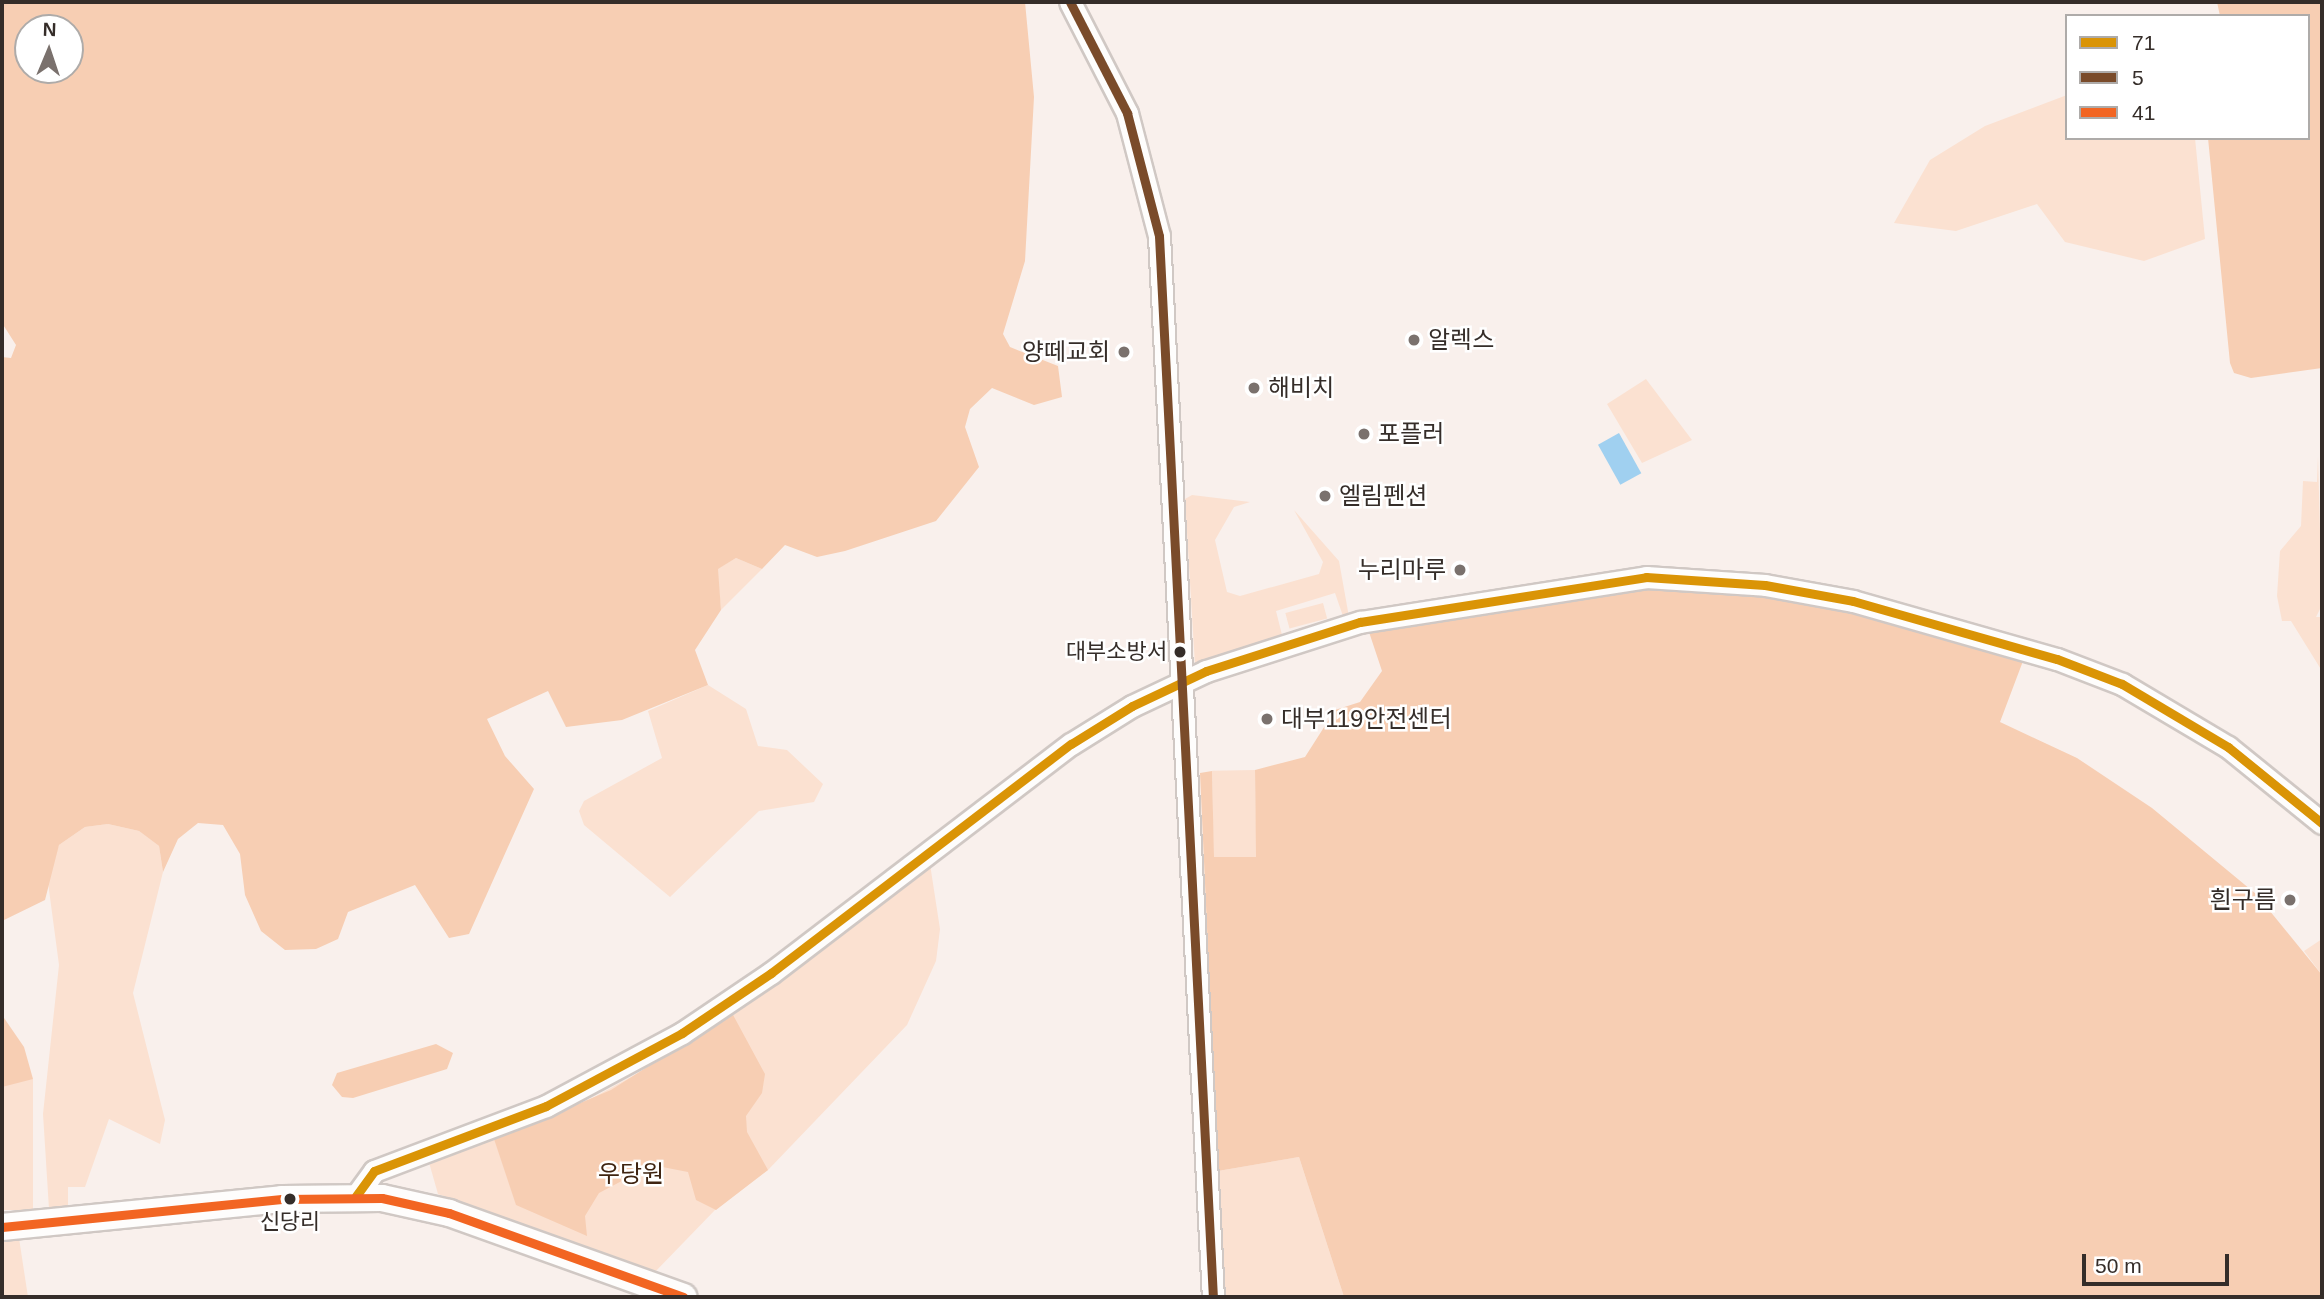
<!DOCTYPE html>
<html>
<head>
<meta charset="utf-8">
<style>
  body { margin:0 }
  #map { position:relative; width:2324px; height:1299px; overflow:hidden; background:#f9f0ec; font-family:Helvetica,"Noto Sans KR",sans-serif }
  div>[style] { position:absolute }
  .green>* { inset:0; background:#fbe1d1; transform-origin:0 0 }
  .forest>* { inset:0; background:#f7ceb3 }
  .water>* { inset:0; background:#a0d0f0; transform-origin:0 0 }
  .roads { filter:drop-shadow(2px 0 #d0c8c4) drop-shadow(-2px 0 #d0c8c4) drop-shadow(0 2px #d0c8c4) drop-shadow(0 -2px #d0c8c4) }
  .minor>* { height:21px; margin:-10.5px; padding:0 10.5px; transform-origin:10.5px; border-radius:10.5px; background:#fefdfc }
  .major>* { height:26px; margin:-13px; padding:0 13px; transform-origin:13px; border-radius:13px; background:#fefdfc }
  .bus-1>* { height:9px; margin:-4.5px; padding:0 4.5px; transform-origin:4.5px; border-radius:4.5px; background:#da9406 }
  .bus-2>* { height:9px; margin:-4.5px; padding:0 4.5px; transform-origin:4.5px; border-radius:4.5px; background:#7a4b2a }
  .bus-3>* { height:9px; margin:-4.5px; padding:0 4.5px; transform-origin:4.5px; border-radius:4.5px; background:#f26522 }
  .dots>* { width:19px; height:19px; translate:-50% -50%; box-sizing:border-box; border:4px solid #fff; border-radius:50% }
  span { translate:-50% -50%; white-space:nowrap; text-align:center; line-height:1.15; -webkit-text-stroke:5px #fff; paint-order:stroke }
  .bus-label { font-size:22px; color:#352d29 }
  .right { translate:-100% -50%; text-align:right }
  .poi-label { font-size:24px; color:#352d29 }
  .left { translate:0 -50%; text-align:left }
  .park-label { font-size:24px; color:#3f2411 }
  .frame { position:absolute; inset:0; border:4px solid #352d29; pointer-events:none }
  .legend { position:absolute; left:2065px; top:14px; width:245px; height:126px; box-sizing:border-box; background:#fff; border:2px solid #aeaba9; margin:0; padding:9px 12px; list-style:none; font-size:21px; color:#352d29 }
  .legend li { display:flex; align-items:center; gap:14px; height:35px }
  .legend b { width:35px; border:2px solid #aeaba9 }
  .north { position:absolute; left:14px; top:14px; width:70px; height:70px; box-sizing:border-box; background:#fff; border:2px solid #aeaba9; border-radius:50%; rotate:2deg; font-size:19px; font-weight:700; line-height:28px; text-align:center; color:#352d29 }
  .north::after { content:''; display:block; margin:auto; width:24px; height:32px; background:#7a716d; clip-path:polygon(50% 0,100% 100%,50% 72%,0 100%) }
  .scale { position:absolute; left:2082px; top:1254px; width:147px; height:32px; box-sizing:border-box; border:4px solid #352d29; border-top:0; padding-left:9px; font-size:21px; line-height:24px; white-space:nowrap; color:#352d29; -webkit-text-stroke:5px #fff; paint-order:stroke }
</style>
</head>
<body>
<div id="map">
  <div class="green">
    <i style="clip-path:polygon(2067px 95px,2067px 138px,2195px 138px,2205px 239px,2144px 261px,2065px 242px,2037px 204px,1956px 231px,1894px 223px,1930px 160px,1985px 126px)"></i>
    <i style="clip-path:polygon(1646px 379px,1692px 440px,1642px 463px,1607px 404px)"></i>
    <i style="clip-path:polygon(2318px 456px,2322px 605px,2316px 617px,2322px 617px,2322px 671px,2291px 621px,2282px 621px,2277px 596px,2280px 551px,2301px 526px,2303px 481px,2317px 482px)"></i>
    <i style="clip-path:polygon(1192px 495px,1250px 502px,1234px 507px,1215px 540px,1227px 592px,1240px 596px,1319px 574px,1323px 562px,1294px 510px,1339px 561px,1349px 617px,1344px 619px,1335px 593px,1276px 611px,1283px 639px,1195px 665px,1185px 499px)"></i>
    <i style="clip-path:polygon(736px 558px,762px 569px,721px 610px,717px 569px)"></i>
    <i style="left:1323px;top:603px;width:16px;height:39px;rotate:75deg"></i>
    <i style="clip-path:polygon(708px 685px,746px 709px,758px 746px,787px 750px,823px 784px,814px 802px,759px 811px,670px 897px,584px 825px,579px 811px,584px 801px,662px 758px,648px 711px)"></i>
    <i style="left:1255px;top:770px;width:87px;height:43px;rotate:89deg"></i>
    <i style="clip-path:polygon(108px 824px,139px 831px,159px 846px,163px 872px,133px 993px,165px 1120px,160px 1144px,109px 1119px,85px 1187px,68px 1187px,68px 1206px,49px 1209px,43px 1114px,59px 965px,47px 875px,59px 845px,85px 827px)"></i>
    <i style="clip-path:polygon(930px 864px,940px 929px,936px 961px,907px 1025px,768px 1170px,715px 1210px,654px 1273px,438px 1194px,428px 1159px,565px 1113px,680px 1050px,819px 952px,817px 946px)"></i>
    <i style="clip-path:polygon(2322px 939px,2322px 975px,2304px 951px)"></i>
    <i style="left:33px;top:1079px;width:131px;height:32px;rotate:90deg"></i>
    <i style="clip-path:polygon(1299px 1157px,1344px 1297px,1223px 1297px,1218px 1171px)"></i>
    <i style="clip-path:polygon(19px 1238px,28px 1297px,2px 1297px,2px 1240px)"></i>
  </div>
  <div class="forest">
    <i style="clip-path:polygon(evenodd,2px 2px,1025px 2px,1034px 97px,1025px 261px,1003px 334px,1010px 347px,1058px 366px,1062px 397px,1034px 405px,992px 388px,970px 409px,965px 427px,979px 467px,936px 521px,845px 551px,817px 557px,785px 545px,762px 569px,736px 558px,718px 569px,721px 610px,695px 650px,708px 685px,622px 720px,566px 727px,548px 691px,487px 719px,505px 756px,534px 789px,469px 934px,449px 938px,415px 885px,348px 912px,338px 939px,316px 949px,285px 950px,261px 931px,245px 895px,240px 854px,223px 825px,198px 823px,178px 839px,163px 872px,159px 846px,139px 831px,108px 824px,85px 827px,59px 845px,45px 900px,2px 921px,2px 357px,11px 358px,16px 345px,2px 323px,2px 2px,70px 28px,70px 70px,28px 70px,28px 28px,70px 28px)"></i>
    <i style="clip-path:polygon(2217px 2px,2322px 2px,2322px 368px,2251px 378px,2234px 373px,2230px 363px,2208px 138px,2308px 138px,2308px 16px,2220px 16px)"></i>
    <i style="clip-path:polygon(1671px 584px,1814px 600px,2023px 661px,2000px 722px,2077px 758px,2152px 808px,2256px 894px,2322px 975px,2322px 1297px,1344px 1297px,1299px 1157px,1218px 1171px,1200px 773px,1212px 771px,1214px 857px,1256px 857px,1255px 770px,1305px 757px,1335px 710px,1360px 702px,1382px 671px,1369px 632px)"></i>
    <i style="clip-path:polygon(732px 1013px,765px 1074px,762px 1093px,746px 1116px,747px 1132px,768px 1170px,716px 1210px,696px 1200px,688px 1172px,652px 1165px,599px 1193px,585px 1216px,587px 1236px,516px 1205px,494px 1139px,611px 1090px)"></i>
    <i style="clip-path:polygon(2px 1015px,24px 1047px,33px 1079px,2px 1087px)"></i>
    <i style="clip-path:polygon(436px 1044px,453px 1053px,447px 1069px,353px 1098px,342px 1097px,332px 1085px,337px 1073px)"></i>
  </div>
  <div class="water">
    <i style="left:1619px;top:433px;width:46px;height:24px;rotate:61deg"></i>
  </div>
  <div class="roads">
    <div class="minor">
      <i style="left:1070px;top:2px;width:125px;rotate:62.8deg"></i>
      <i style="left:1127px;top:113px;width:127px;rotate:75.4deg"></i>
      <i style="left:1159px;top:236px;width:1062px;rotate:87.09deg"></i>
      <i style="left:356px;top:1196px;width:31px;rotate:-54deg"></i>
      <i style="left:374px;top:1171px;width:184px;rotate:-20.7deg"></i>
      <i style="left:546px;top:1106px;width:154px;rotate:-28.2deg"></i>
      <i style="left:682px;top:1033px;width:107px;rotate:-34deg"></i>
      <i style="left:771px;top:973px;width:377px;rotate:-37.4deg"></i>
      <i style="left:1071px;top:744px;width:72px;rotate:-31.9deg"></i>
      <i style="left:1132px;top:706px;width:82px;rotate:-25.3deg"></i>
      <i style="left:1206px;top:671px;width:162px;rotate:-17.7deg"></i>
      <i style="left:1360px;top:622px;width:290px;rotate:-8.9deg"></i>
      <i style="left:1646px;top:577px;width:119px;rotate:3.8deg"></i>
      <i style="left:1765px;top:585px;width:89px;rotate:10.3deg"></i>
      <i style="left:1853px;top:601px;width:212px;rotate:15.9deg"></i>
      <i style="left:2057px;top:659px;width:70px;rotate:21deg"></i>
      <i style="left:2122px;top:684px;width:123px;rotate:30.7deg"></i>
      <i style="left:2228px;top:747px;width:121px;rotate:39deg"></i>
    </div>
    <div class="major">
      <i style="left:2px;top:1227px;width:281px;rotate:-5.7deg"></i>
      <i style="left:282px;top:1199px;width:100px;rotate:-0.6deg"></i>
      <i style="left:382px;top:1198px;width:69px;rotate:12.6deg"></i>
      <i style="left:449px;top:1213px;width:249px;rotate:19.7deg"></i>
    </div>
  </div>
  <div class="bus-1">
    <i style="left:356px;top:1196px;width:31px;rotate:-54deg"></i>
    <i style="left:374px;top:1171px;width:184px;rotate:-20.7deg"></i>
    <i style="left:546px;top:1106px;width:154px;rotate:-28.2deg"></i>
    <i style="left:682px;top:1033px;width:107px;rotate:-34deg"></i>
    <i style="left:771px;top:973px;width:377px;rotate:-37.4deg"></i>
    <i style="left:1071px;top:744px;width:72px;rotate:-31.9deg"></i>
    <i style="left:1132px;top:706px;width:82px;rotate:-25.3deg"></i>
    <i style="left:1206px;top:671px;width:162px;rotate:-17.7deg"></i>
    <i style="left:1360px;top:622px;width:290px;rotate:-8.9deg"></i>
    <i style="left:1646px;top:577px;width:119px;rotate:3.8deg"></i>
    <i style="left:1765px;top:585px;width:89px;rotate:10.3deg"></i>
    <i style="left:1853px;top:601px;width:212px;rotate:15.9deg"></i>
    <i style="left:2057px;top:659px;width:70px;rotate:21deg"></i>
    <i style="left:2122px;top:684px;width:123px;rotate:30.7deg"></i>
    <i style="left:2228px;top:747px;width:121px;rotate:39deg"></i>
  </div>
  <div class="bus-2">
    <i style="left:1070px;top:2px;width:125px;rotate:62.8deg"></i>
    <i style="left:1127px;top:113px;width:127px;rotate:75.4deg"></i>
    <i style="left:1159px;top:236px;width:1062px;rotate:87.09deg"></i>
  </div>
  <div class="bus-3">
    <i style="left:2px;top:1227px;width:281px;rotate:-5.7deg"></i>
    <i style="left:282px;top:1199px;width:100px;rotate:-0.6deg"></i>
    <i style="left:382px;top:1198px;width:69px;rotate:12.6deg"></i>
    <i style="left:449px;top:1213px;width:249px;rotate:19.7deg"></i>
  </div>
  <div class="dots">
    <i style="left:1414px;top:340px;background:#7a716d"></i>
    <i style="left:1124px;top:352px;background:#7a716d"></i>
    <i style="left:1254px;top:388px;background:#7a716d"></i>
    <i style="left:1364px;top:434px;background:#7a716d"></i>
    <i style="left:1325px;top:496px;background:#7a716d"></i>
    <i style="left:1460px;top:570px;background:#7a716d"></i>
    <i style="left:1180px;top:652px;background:#352d29"></i>
    <i style="left:1267px;top:719px;background:#7a716d"></i>
    <i style="left:2290px;top:900px;background:#7a716d"></i>
    <i style="left:290px;top:1199px;background:#352d29"></i>
  </div>
  <div class="bus-label">
    <span class="right" style="left:1167px;top:652px">대부소방서</span>
    <span style="left:290px;top:1222px">신당리</span>
  </div>
  <div class="poi-label">
    <span class="left" style="left:1428px;top:340px">알렉스</span>
    <span class="right" style="left:1110px;top:352px">양떼교회</span>
    <span class="left" style="left:1268px;top:388px">해비치</span>
    <span class="left" style="left:1378px;top:434px">포플러</span>
    <span class="left" style="left:1339px;top:496px">엘림펜션</span>
    <span class="right" style="left:1446px;top:570px">누리마루</span>
    <span class="left" style="left:1281px;top:719px">대부119안전센터</span>
    <span class="right" style="left:2276px;top:900px">흰구름</span>
  </div>
  <div class="park-label">
    <span style="left:631px;top:1174px">우당원</span>
  </div>
  <div class="frame"></div>
  <ul class="legend">
  <li><b style="height:9px;background:#da9406"></b>71</li>
  <li><b style="height:9px;background:#7a4b2a"></b>5</li>
  <li><b style="height:9px;background:#f26522"></b>41</li>
  </ul>
  <div class="north">N</div>
  <div class="scale">50 m</div>
</div>
</body>
</html>
